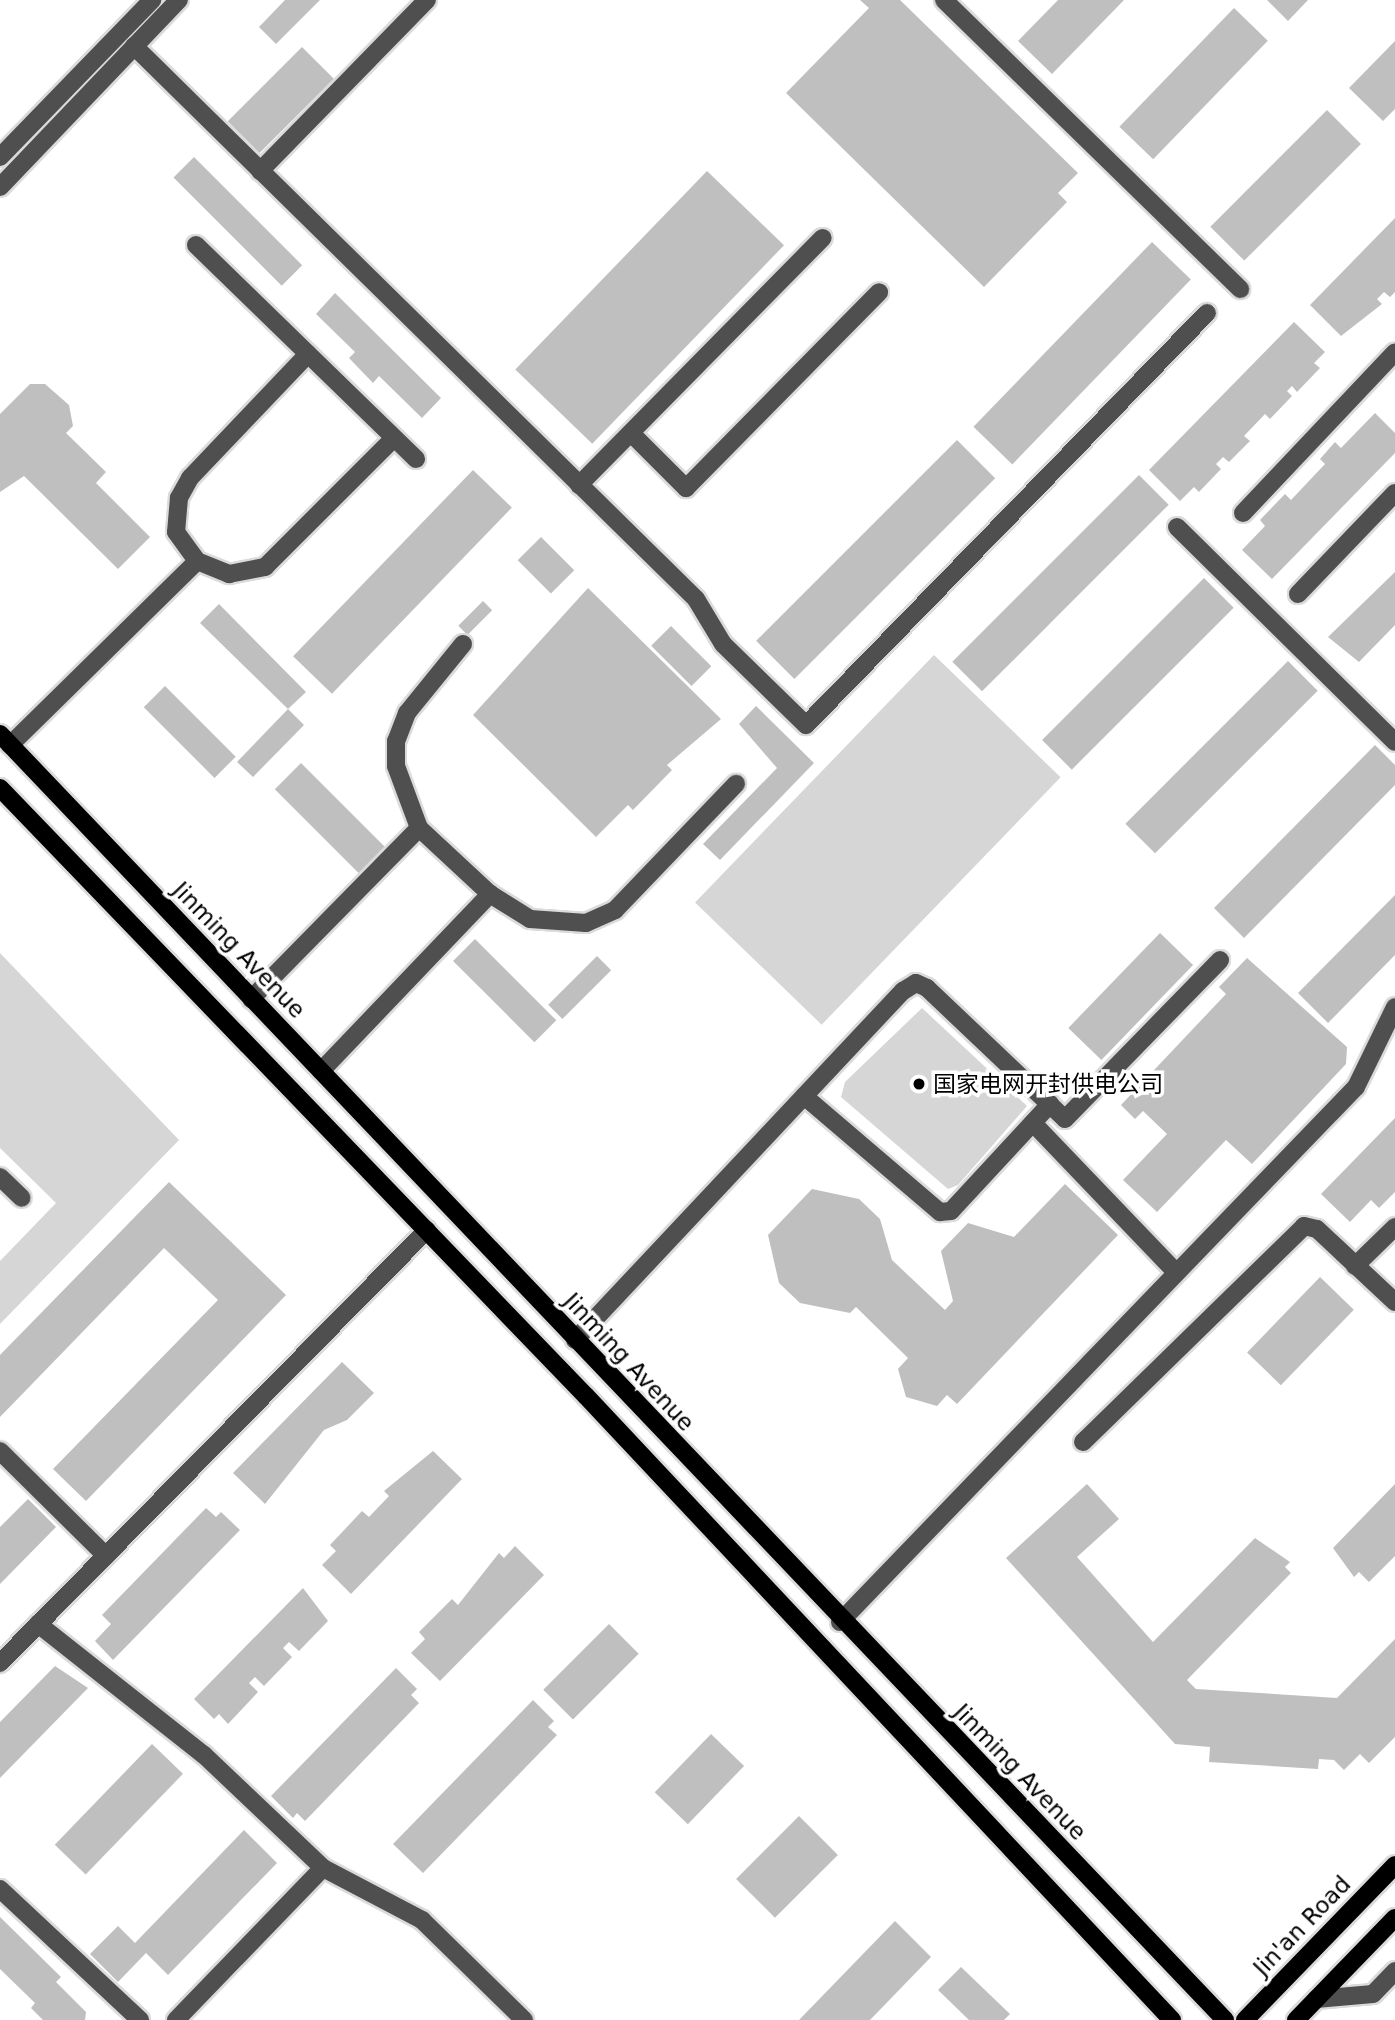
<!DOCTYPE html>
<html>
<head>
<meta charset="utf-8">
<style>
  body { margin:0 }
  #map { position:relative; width:1395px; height:2020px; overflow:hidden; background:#fff; font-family:"DejaVu Sans","Noto Sans SC",sans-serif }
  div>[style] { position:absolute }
  .green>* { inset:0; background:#d6d6d6; transform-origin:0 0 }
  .building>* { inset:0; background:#bfbfbf; transform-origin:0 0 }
  .roads { filter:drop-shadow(2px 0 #dbdbdb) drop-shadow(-2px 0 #dbdbdb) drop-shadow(0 2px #dbdbdb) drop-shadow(0 -2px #dbdbdb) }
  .minor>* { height:18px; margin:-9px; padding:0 9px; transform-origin:9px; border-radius:9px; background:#4f4f4f }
  .major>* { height:18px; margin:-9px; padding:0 9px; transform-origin:9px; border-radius:9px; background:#000 }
  .dots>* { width:19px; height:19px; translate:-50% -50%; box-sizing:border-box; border:4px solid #fff; border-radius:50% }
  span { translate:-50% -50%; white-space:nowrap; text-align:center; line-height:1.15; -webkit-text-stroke:7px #fff; paint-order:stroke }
  .street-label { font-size:23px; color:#000 }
  .poi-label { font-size:23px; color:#000 }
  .left { translate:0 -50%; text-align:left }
</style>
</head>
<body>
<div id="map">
  <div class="green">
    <i style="left:934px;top:655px;width:176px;height:344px;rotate:44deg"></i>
    <i style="clip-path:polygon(0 953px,179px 1140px,0 1324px,0 1261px,56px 1203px,0 1148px)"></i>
    <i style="clip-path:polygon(922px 1008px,1027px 1106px,958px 1185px,948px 1189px,841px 1097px,845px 1082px)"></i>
  </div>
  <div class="building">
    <i style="clip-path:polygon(285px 0,320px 0,276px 44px,259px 27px)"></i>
    <i style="clip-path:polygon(860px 0,900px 0,1078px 173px,1058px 193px,1067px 202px,984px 287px,786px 93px,869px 8px)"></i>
    <i style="clip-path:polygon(1058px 0,1124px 0,1052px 74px,1018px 41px)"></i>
    <i style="clip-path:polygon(1267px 0,1308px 0,1288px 21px)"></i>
    <i style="left:1234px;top:8px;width:47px;height:165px;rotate:44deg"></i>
    <i style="clip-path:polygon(1395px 41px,1395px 109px,1383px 121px,1349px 88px)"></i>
    <i style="left:302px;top:47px;width:45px;height:105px;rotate:45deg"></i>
    <i style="left:1327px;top:110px;width:48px;height:165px;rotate:45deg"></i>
    <i style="left:194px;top:157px;width:153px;height:29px;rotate:45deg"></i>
    <i style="left:707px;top:171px;width:107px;height:276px;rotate:44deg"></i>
    <i style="clip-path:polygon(1395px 218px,1395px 292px,1390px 297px,1384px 292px,1377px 299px,1382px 304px,1341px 336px,1310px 305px)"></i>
    <i style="left:1152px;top:242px;width:54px;height:257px;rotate:44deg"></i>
    <i style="clip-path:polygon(335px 293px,441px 398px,422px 418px,379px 376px,373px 383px,349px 358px,355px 352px,316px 314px)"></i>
    <i style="clip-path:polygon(1294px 322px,1325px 352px,1314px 363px,1320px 368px,1297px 392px,1292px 386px,1287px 391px,1292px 396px,1270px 419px,1265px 414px,1244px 436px,1250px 441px,1229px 462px,1223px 457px,1216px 464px,1221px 469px,1199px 492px,1194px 487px,1180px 501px,1149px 470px)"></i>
    <i style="clip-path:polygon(30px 384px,45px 384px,69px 405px,73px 426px,66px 433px,106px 472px,96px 483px,150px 537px,118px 569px,24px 476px,0 492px,0 414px)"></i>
    <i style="clip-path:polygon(1375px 413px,1395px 433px,1395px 453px,1272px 579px,1242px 550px,1265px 526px,1260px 520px,1285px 494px,1291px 500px,1325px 464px,1320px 459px,1335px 442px,1341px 448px)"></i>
    <i style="left:957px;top:440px;width:54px;height:284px;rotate:45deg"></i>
    <i style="left:473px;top:470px;width:54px;height:259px;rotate:44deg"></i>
    <i style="left:1139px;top:475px;width:42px;height:264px;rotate:45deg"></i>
    <i style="left:541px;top:537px;width:47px;height:33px;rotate:45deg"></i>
    <i style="clip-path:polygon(1395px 572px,1395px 625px,1359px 662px,1328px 637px)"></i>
    <i style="left:1204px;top:578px;width:42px;height:229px;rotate:45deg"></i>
    <i style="clip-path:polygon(588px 588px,721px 719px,667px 765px,672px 770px,633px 810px,628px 805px,596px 837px,473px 715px)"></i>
    <i style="left:483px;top:601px;width:13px;height:35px;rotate:45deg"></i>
    <i style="clip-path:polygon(219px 604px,306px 692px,288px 709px,304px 725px,253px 777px,237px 762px,288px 709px,200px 623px)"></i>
    <i style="left:671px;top:626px;width:57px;height:28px;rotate:45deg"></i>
    <i style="left:1288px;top:661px;width:42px;height:230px;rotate:45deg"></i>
    <i style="left:165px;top:686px;width:100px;height:30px;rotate:45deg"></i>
    <i style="clip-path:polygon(756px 706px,814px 763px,720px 860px,703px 844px,777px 768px,739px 724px)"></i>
    <i style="clip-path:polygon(1375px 745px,1395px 765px,1395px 785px,1244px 938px,1214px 908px)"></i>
    <i style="left:301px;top:763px;width:123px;height:37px;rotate:45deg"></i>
    <i style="clip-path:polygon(1395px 895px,1395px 955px,1328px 1023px,1298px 993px)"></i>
    <i style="left:1160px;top:933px;width:46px;height:132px;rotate:44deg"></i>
    <i style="left:475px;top:939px;width:115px;height:31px;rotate:45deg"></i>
    <i style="left:597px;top:956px;width:20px;height:69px;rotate:45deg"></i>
    <i style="clip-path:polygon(1247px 958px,1347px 1047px,1346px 1064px,1252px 1164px,1226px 1140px,1157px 1212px,1123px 1180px,1167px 1134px,1143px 1111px,1135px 1119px,1121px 1105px,1226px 994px,1219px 987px)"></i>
    <i style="clip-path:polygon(1395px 1118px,1395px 1192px,1379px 1208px,1371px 1200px,1350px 1222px,1321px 1194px)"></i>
    <i style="clip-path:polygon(169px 1182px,286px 1295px,86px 1501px,53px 1469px,218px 1300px,164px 1248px,0 1417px,0 1355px)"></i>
    <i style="clip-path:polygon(1065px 1184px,1118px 1235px,957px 1404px,947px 1395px,937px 1406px,906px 1397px,898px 1369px,908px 1358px,856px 1307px,850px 1313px,800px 1303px,779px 1283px,768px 1235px,812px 1189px,859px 1199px,880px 1219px,892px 1260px,945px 1310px,953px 1301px,941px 1251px,968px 1223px,1014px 1237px)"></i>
    <i style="left:1320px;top:1277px;width:47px;height:105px;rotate:44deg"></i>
    <i style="clip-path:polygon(342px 1362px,374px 1393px,347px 1420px,324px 1430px,265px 1504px,233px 1473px)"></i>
    <i style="clip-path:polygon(433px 1451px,462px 1479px,351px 1594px,322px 1565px,336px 1551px,330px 1545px,362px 1511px,369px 1517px,389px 1496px,384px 1491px)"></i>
    <i style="clip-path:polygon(1087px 1484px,1119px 1519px,1077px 1557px,1153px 1642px,1255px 1538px,1290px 1562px,1285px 1567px,1291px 1573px,1187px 1680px,1196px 1689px,1337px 1698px,1395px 1639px,1395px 1737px,1369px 1763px,1360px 1754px,1344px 1770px,1334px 1760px,1319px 1759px,1318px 1769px,1209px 1762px,1210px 1747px,1175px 1744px,1006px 1558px)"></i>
    <i style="clip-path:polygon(1395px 1484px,1395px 1556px,1369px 1582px,1359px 1572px,1354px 1577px,1333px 1548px)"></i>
    <i style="clip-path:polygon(28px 1499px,56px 1527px,0 1584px,0 1527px)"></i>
    <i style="clip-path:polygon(206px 1508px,216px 1517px,221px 1512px,240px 1530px,113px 1660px,95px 1641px,111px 1624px,102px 1615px)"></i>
    <i style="clip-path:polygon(515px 1546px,544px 1575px,440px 1681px,411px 1653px,425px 1639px,419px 1632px,452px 1599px,458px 1605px,499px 1553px,504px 1558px)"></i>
    <i style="clip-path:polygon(303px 1588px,328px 1621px,299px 1651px,289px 1642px,283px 1648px,292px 1657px,264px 1686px,255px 1677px,249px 1683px,258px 1692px,228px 1724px,219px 1714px,214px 1719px,194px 1699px)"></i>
    <i style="left:609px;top:1624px;width:42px;height:93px;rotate:45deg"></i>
    <i style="clip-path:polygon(55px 1666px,88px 1688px,0 1778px,0 1722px)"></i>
    <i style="clip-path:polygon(396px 1668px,417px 1689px,411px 1695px,419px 1703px,305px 1821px,297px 1813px,293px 1818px,271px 1796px)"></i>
    <i style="clip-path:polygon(533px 1700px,554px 1721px,548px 1727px,557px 1735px,423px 1873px,393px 1844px)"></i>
    <i style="left:711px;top:1734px;width:46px;height:81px;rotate:44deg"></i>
    <i style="left:152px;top:1744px;width:43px;height:140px;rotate:44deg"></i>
    <i style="left:799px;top:1816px;width:55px;height:89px;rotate:45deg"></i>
    <i style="clip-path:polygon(244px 1830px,277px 1863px,168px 1975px,146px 1953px,118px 1982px,90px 1954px,118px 1926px,135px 1943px)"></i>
    <i style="clip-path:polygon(0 1917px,61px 1977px,56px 1982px,86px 2012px,85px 2020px,43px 2020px,31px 2008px,35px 2003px,0 1969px)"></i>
    <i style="clip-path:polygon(895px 1921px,931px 1957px,870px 2020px,799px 2020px)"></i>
    <i style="clip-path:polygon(961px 1967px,1010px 2014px,1004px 2020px,969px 2020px,938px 1990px)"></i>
  </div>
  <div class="roads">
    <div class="minor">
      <i style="left:944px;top:0;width:414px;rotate:44.3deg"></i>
      <i style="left:134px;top:46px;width:788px;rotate:44.54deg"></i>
      <i style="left:696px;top:599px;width:52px;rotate:59deg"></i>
      <i style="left:723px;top:644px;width:116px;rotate:44.3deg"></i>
      <i style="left:806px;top:725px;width:575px;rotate:-45.78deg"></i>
      <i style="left:0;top:157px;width:219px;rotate:-45.9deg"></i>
      <i style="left:260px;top:171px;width:239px;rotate:-45.7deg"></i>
      <i style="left:0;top:187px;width:259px;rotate:-46.3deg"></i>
      <i style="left:196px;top:245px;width:307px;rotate:44.2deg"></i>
      <i style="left:308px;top:354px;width:171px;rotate:133.6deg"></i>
      <i style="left:190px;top:478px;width:23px;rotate:119deg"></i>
      <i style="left:179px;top:498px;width:34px;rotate:95deg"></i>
      <i style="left:176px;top:532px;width:36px;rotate:54deg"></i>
      <i style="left:197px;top:561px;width:35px;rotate:22deg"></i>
      <i style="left:229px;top:574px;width:37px;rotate:-11deg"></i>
      <i style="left:265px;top:567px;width:182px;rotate:-45deg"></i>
      <i style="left:631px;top:433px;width:78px;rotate:45deg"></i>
      <i style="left:686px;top:488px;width:275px;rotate:-45.4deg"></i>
      <i style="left:579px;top:485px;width:347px;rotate:-45.4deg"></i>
      <i style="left:1243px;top:513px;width:221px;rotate:-46.6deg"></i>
      <i style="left:1177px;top:527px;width:306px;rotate:44.6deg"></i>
      <i style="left:1298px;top:594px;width:140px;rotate:-46.2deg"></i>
      <i style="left:463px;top:644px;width:89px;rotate:129.1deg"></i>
      <i style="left:407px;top:713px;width:30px;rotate:111deg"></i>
      <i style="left:396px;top:741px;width:25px;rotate:90deg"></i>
      <i style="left:396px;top:766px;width:66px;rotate:69.6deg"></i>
      <i style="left:419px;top:828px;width:97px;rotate:42.9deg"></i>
      <i style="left:490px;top:894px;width:47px;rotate:32deg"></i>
      <i style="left:530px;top:919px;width:56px;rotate:4.1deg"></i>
      <i style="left:586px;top:923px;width:32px;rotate:-24deg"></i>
      <i style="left:615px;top:910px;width:175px;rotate:-46.2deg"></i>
      <i style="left:10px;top:745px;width:262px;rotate:-44.5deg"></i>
      <i style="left:251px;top:999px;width:240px;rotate:-45.5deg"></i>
      <i style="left:321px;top:1071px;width:245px;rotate:-46.3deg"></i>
      <i style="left:804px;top:1096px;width:179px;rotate:40.5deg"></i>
      <i style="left:940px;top:1212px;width:11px;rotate:-5deg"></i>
      <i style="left:951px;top:1211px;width:146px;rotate:-47.2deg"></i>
      <i style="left:1033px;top:1123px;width:207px;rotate:46.2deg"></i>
      <i style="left:0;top:1177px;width:30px;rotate:44deg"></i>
      <i style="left:1355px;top:1266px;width:56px;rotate:-44.3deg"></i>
      <i style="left:575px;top:1340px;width:479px;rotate:-46.8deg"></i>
      <i style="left:903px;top:991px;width:15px;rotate:-32deg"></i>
      <i style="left:916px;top:983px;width:12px;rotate:24deg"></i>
      <i style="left:927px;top:988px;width:190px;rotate:43.5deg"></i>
      <i style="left:1065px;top:1119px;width:222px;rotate:-45.7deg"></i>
      <i style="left:1083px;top:1442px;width:309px;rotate:-44.3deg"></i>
      <i style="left:1304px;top:1226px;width:13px;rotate:13deg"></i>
      <i style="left:1317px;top:1229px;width:107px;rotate:43.1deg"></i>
      <i style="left:0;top:1451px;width:149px;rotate:44.7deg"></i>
      <i style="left:840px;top:1622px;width:743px;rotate:-46.04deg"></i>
      <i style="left:1356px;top:1087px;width:89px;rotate:-64deg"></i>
      <i style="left:38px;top:1624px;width:211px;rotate:38.3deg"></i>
      <i style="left:204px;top:1755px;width:164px;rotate:43.5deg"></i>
      <i style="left:323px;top:1868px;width:112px;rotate:27.7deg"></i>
      <i style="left:422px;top:1920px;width:143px;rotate:44.4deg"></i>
      <i style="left:0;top:1663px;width:608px;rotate:-45.4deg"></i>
      <i style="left:0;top:1889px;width:192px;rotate:43.1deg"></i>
      <i style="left:1316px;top:1999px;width:57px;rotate:-5deg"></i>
      <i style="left:1373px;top:1994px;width:32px;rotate:-46deg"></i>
      <i style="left:176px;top:2020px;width:211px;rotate:-46deg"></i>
    </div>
    <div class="major">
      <i style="left:0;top:734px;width:1776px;rotate:46.39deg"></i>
      <i style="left:0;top:788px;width:844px;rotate:46.06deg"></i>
      <i style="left:586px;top:1396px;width:856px;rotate:46.8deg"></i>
      <i style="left:1245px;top:2020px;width:216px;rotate:-45.9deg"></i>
      <i style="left:1296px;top:2020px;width:142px;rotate:-45.9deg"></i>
    </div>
  </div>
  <div class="dots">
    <i style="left:919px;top:1084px;background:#000"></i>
  </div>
  <div class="street-label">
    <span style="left:239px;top:950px;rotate:46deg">Jinming Avenue</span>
    <span style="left:629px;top:1362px;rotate:47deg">Jinming Avenue</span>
    <span style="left:1020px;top:1772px;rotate:46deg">Jinming Avenue</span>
    <span style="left:1302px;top:1926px;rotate:-46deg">Jin'an Road</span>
  </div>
  <div class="poi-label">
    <span class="left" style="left:933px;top:1084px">国家电网开封供电公司</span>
  </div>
</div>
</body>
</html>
